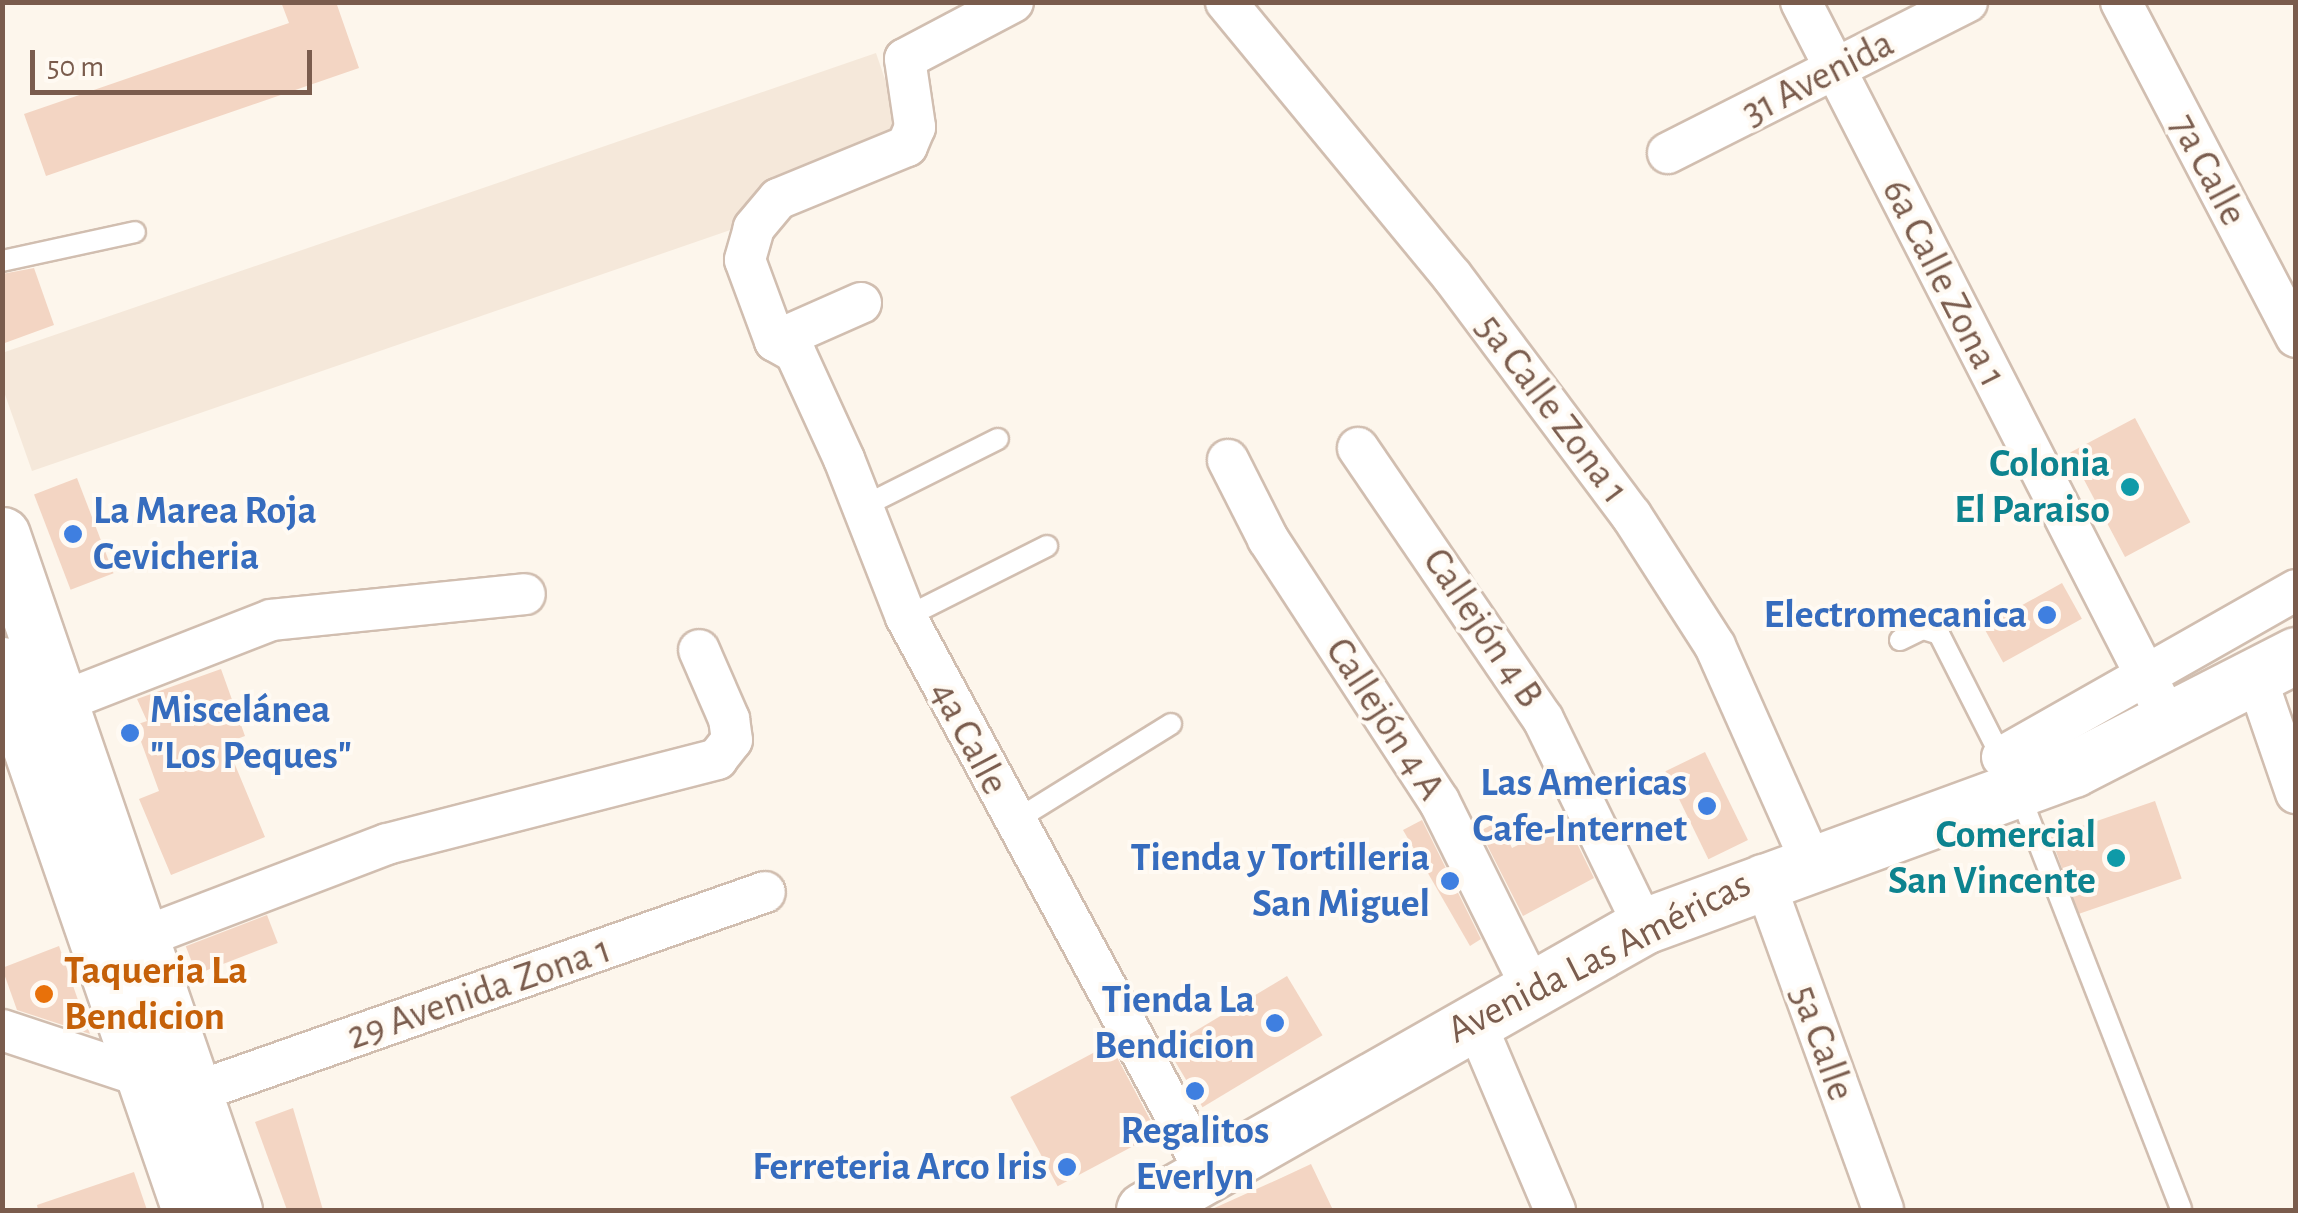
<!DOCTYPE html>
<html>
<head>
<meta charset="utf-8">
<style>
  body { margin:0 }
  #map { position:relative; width:2298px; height:1213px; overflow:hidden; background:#fdf6ec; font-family:"Alegreya Sans",sans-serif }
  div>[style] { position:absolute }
  .residential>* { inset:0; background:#f5e8da }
  .building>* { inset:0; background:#f3d5c3; transform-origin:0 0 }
  .roads { filter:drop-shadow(2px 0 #d1beb0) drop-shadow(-2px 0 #d1beb0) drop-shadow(0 2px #d1beb0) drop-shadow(0 -2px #d1beb0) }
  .lane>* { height:20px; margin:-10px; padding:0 10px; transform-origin:10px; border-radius:10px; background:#fff }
  .street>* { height:40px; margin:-20px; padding:0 20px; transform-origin:20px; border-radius:20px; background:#fff }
  .secondary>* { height:55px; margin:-27.5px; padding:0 27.5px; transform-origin:27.5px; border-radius:27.5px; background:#fff }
  .dots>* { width:28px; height:28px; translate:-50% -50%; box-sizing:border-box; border:5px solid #fffaf3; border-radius:50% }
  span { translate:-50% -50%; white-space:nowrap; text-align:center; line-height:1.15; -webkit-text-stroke:8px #fffaf3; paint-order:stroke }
  .street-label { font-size:40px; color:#7a5c4d }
  .culture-label { font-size:40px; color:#0d838f; font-weight:700 }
  .right { translate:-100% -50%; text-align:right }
  .shop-label { font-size:40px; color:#366cbe; font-weight:700 }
  .left { translate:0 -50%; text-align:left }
  .food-label { font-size:40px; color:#c56008; font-weight:700 }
  .frame { position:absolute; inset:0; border:5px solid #7a5c4d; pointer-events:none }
  .scale { position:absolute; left:30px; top:50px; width:282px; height:45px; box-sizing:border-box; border:5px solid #7a5c4d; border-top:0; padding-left:12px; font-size:30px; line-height:35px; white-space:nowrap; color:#7a5c4d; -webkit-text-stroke:8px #fffaf3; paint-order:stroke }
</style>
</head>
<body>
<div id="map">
  <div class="residential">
    <i style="clip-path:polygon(876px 53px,902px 129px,742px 226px,32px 471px,3px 389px,2px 353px)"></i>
  </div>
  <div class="building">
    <i style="clip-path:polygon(281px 2px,336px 2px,359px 68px,46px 176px,24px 114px,289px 23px)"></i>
    <i style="clip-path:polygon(34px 268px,54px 325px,2px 344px,2px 274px)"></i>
    <i style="left:2135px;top:418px;width:118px;height:74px;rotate:62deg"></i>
    <i style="left:77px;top:478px;width:102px;height:46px;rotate:69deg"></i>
    <i style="left:2062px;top:583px;width:41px;height:90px;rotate:61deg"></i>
    <i style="clip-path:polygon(221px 669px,245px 736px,226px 743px,265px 837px,171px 875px,139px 799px,159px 791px,135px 725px,147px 721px,137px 699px)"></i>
    <i style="left:1705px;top:752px;width:98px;height:44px;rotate:64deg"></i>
    <i style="left:2155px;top:801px;width:82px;height:110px;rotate:71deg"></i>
    <i style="clip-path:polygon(1422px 820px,1481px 939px,1470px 946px,1403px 830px)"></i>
    <i style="clip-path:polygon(1499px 821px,1512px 848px,1566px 821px,1594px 878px,1523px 916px,1480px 831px)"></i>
    <i style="left:267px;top:915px;width:30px;height:87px;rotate:69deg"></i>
    <i style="clip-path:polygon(59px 946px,90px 1034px,17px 1010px,2px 968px)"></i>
    <i style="left:1287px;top:976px;width:69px;height:140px;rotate:59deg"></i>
    <i style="left:1110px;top:1044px;width:101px;height:113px;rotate:62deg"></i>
    <i style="clip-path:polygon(293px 1108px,323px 1210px,287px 1210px,255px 1122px)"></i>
    <i style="clip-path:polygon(1311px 1164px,1333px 1210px,1210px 1210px,1281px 1178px)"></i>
    <i style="clip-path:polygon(134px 1172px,147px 1210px,38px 1210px,37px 1205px)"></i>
  </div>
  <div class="roads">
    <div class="lane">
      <i style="left:2px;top:261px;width:136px;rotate:-12.3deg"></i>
      <i style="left:862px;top:507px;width:152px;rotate:-26.6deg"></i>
      <i style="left:906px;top:617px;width:158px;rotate:-26.7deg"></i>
      <i style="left:1900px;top:640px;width:25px;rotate:-26deg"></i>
      <i style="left:1923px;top:629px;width:17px;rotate:17deg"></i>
      <i style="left:1939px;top:634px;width:144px;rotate:63.1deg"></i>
      <i style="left:2019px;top:793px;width:446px;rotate:68.7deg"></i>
      <i style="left:1013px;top:822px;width:186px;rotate:-31.8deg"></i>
    </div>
    <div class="street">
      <i style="left:1013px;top:2px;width:122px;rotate:152.2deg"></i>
      <i style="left:905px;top:59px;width:69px;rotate:81.6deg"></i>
      <i style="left:915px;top:127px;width:21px;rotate:113deg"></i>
      <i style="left:907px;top:146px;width:139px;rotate:157.7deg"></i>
      <i style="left:778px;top:199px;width:38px;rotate:130deg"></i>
      <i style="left:754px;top:228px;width:33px;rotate:106deg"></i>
      <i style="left:745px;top:260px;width:86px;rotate:69.7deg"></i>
      <i style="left:775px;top:341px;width:23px;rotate:29deg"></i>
      <i style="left:795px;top:352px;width:118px;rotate:65.4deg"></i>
      <i style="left:844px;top:459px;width:170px;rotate:68.6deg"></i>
      <i style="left:906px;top:617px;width:631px;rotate:61.61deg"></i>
      <i style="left:1226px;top:2px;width:355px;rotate:50.5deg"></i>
      <i style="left:1452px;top:276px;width:299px;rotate:53.2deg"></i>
      <i style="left:1631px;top:515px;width:156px;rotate:57.3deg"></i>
      <i style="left:1715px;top:646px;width:233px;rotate:66deg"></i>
      <i style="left:1801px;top:2px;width:810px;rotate:62.9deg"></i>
      <i style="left:2121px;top:2px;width:378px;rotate:62.4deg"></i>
      <i style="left:1668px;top:153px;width:335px;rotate:-26.8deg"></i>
      <i style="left:775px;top:341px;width:94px;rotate:-23.8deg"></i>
      <i style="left:1358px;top:448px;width:328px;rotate:55.7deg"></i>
      <i style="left:1543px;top:719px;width:230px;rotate:64deg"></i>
      <i style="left:1228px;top:460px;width:89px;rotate:63.1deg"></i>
      <i style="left:1268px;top:539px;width:313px;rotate:56.9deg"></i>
      <i style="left:1439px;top:801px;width:204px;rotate:63.6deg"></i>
      <i style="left:2256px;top:677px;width:123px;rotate:71deg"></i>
      <i style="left:61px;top:702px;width:225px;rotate:-21.3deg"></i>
      <i style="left:271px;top:620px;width:255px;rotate:-5.8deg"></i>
      <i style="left:2002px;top:757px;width:338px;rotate:-29.6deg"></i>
      <i style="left:1762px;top:875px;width:356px;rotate:70.1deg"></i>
      <i style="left:141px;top:938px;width:263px;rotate:-20.9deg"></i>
      <i style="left:387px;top:844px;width:341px;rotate:-14.4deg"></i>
      <i style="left:717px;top:759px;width:24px;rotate:-52deg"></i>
      <i style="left:732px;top:740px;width:21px;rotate:-98deg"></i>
      <i style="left:729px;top:719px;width:75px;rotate:-113.5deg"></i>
      <i style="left:1473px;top:1017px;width:210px;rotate:67deg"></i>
      <i style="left:2px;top:1030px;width:201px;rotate:18.3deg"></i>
      <i style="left:193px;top:1093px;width:606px;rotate:-19.36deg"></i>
    </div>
    <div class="secondary">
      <i style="left:2px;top:535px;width:714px;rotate:71.03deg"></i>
      <i style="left:2px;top:665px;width:577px;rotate:70.97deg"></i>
      <i style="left:1144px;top:1210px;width:575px;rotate:-29.6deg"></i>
      <i style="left:1644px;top:926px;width:457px;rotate:-20.1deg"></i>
      <i style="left:2073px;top:769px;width:250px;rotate:-27.1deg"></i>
    </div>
  </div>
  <div class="dots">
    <i style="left:2130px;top:487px;background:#0f9aa8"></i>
    <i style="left:73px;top:534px;background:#3f7fe0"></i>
    <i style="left:2047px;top:615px;background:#3f7fe0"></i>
    <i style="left:130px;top:733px;background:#3f7fe0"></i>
    <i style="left:1707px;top:806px;background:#3f7fe0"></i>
    <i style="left:2116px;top:858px;background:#0f9aa8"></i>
    <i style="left:1450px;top:881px;background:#3f7fe0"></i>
    <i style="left:44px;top:994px;background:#e8710a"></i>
    <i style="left:1275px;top:1023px;background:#3f7fe0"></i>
    <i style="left:1195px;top:1091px;background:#3f7fe0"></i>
    <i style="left:1067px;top:1167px;background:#3f7fe0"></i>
  </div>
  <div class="street-label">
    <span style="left:1818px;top:78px;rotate:-27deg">31 Avenida</span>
    <span style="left:2208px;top:170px;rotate:62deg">7a Calle</span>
    <span style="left:1944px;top:283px;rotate:63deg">6a Calle Zona 1</span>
    <span style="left:1552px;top:409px;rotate:53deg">5a Calle Zona 1</span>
    <span style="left:1483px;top:628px;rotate:56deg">Callejón 4 B</span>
    <span style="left:1385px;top:719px;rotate:57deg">Callejón 4 A</span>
    <span style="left:969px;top:738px;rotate:62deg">4a Calle</span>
    <span style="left:1599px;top:957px;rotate:-27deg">Avenida Las Américas</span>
    <span style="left:479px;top:993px;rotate:-19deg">29 Avenida Zona 1</span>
    <span style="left:1822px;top:1043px;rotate:70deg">5a Calle</span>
  </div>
  <div class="culture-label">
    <span class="right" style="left:2110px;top:487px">Colonia<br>El Paraiso</span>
    <span class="right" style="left:2096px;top:858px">Comercial<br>San Vincente</span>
  </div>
  <div class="shop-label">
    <span class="left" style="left:93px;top:534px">La Marea Roja<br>Cevicheria</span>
    <span class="right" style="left:2027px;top:615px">Electromecanica</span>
    <span class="left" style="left:150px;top:733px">Miscelánea<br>"Los Peques"</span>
    <span class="right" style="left:1687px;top:806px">Las Americas<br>Cafe-Internet</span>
    <span class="right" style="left:1430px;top:881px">Tienda y Tortilleria<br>San Miguel</span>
    <span class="right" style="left:1255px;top:1023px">Tienda La<br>Bendicion</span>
    <span style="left:1195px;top:1154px">Regalitos<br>Everlyn</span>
    <span class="right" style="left:1047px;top:1167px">Ferreteria Arco Iris</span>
  </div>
  <div class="food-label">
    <span class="left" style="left:64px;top:994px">Taqueria La<br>Bendicion</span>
  </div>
  <div class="frame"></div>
  <div class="scale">50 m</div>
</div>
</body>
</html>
